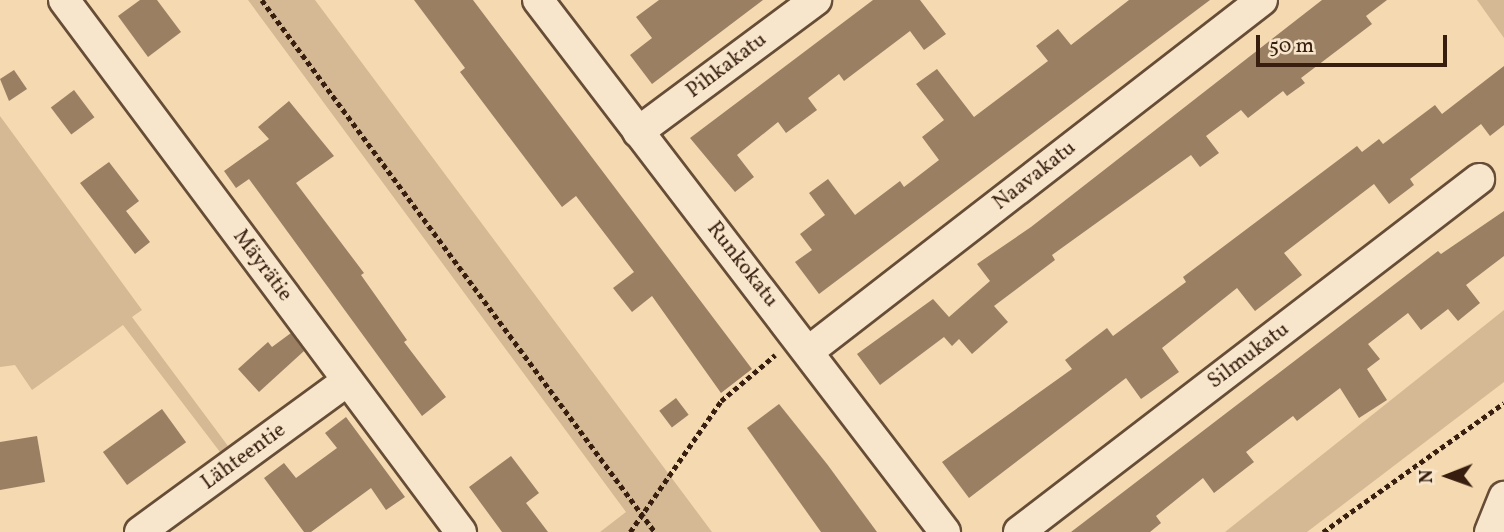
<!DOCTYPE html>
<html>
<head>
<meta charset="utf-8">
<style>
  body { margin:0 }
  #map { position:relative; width:1504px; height:532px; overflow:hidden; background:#f5d9b0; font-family:Vollkorn,serif }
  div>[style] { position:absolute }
  .green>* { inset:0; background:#d5b995 }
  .building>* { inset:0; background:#9a7f63; transform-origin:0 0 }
  .path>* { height:4.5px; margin-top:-2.25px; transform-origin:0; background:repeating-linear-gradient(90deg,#371e0f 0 5px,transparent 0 8.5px) }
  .roads { filter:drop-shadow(2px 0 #664d37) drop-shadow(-2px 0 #664d37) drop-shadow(0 2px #664d37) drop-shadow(0 -2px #664d37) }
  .minor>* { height:30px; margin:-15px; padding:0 15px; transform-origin:15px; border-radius:15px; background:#f8e6cc }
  span { translate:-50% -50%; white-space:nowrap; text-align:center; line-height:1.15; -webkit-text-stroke:5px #f8e6cc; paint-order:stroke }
  .street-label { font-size:21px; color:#371e0f }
  .north { position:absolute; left:1413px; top:441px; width:70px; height:70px; -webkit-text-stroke:5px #f8e6cc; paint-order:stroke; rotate:269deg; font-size:19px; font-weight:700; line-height:28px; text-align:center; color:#371e0f }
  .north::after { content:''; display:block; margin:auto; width:24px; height:32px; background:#371e0f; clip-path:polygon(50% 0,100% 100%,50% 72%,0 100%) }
  .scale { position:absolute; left:1256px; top:35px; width:191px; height:32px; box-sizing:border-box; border:4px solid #371e0f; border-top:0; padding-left:9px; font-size:21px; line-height:24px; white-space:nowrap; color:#371e0f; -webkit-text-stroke:5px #f8e6cc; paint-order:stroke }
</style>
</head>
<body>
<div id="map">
  <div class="green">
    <i style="clip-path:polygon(248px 0,315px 0,712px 532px,600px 532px,626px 512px)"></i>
    <i style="clip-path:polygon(1477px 0,1504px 0,1504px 38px)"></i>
    <i style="clip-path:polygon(0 116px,142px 310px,132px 317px,228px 446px,220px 452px,123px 325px,32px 390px,15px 365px,0 367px)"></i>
    <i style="clip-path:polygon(1504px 310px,1504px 382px,1307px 532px,1225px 532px)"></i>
  </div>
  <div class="building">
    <i style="clip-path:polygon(140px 0,157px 0,181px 32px,148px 57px,118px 16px)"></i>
    <i style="clip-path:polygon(414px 0,473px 0,752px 369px,721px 393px,652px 296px,632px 312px,613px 288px,634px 272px,576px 196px,562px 207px,460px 72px,465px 68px)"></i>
    <i style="clip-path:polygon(659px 0,763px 0,652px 84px,630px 55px,652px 38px,636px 17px)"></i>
    <i style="clip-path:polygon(873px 0,920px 0,946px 34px,924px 50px,910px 31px,844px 81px,839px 74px,808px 98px,817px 110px,786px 133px,778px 122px,737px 155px,754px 177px,735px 192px,690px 138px)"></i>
    <i style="clip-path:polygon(1129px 0,1210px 0,819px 294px,795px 262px,812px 250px,800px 234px,825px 215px,809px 193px,828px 179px,855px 215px,900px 181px,904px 187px,939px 160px,922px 137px,944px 120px,916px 84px,937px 69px,974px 117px,1048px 61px,1036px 46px,1058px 29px,1071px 45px)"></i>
    <i style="clip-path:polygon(1322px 0,1387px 0,1366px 16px,1372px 24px,1301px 78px,1305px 83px,1287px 96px,1283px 91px,1248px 118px,1241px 110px,1206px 136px,1219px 153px,1200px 167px,1191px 155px,1052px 255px,1055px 260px,994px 306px,1008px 322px,972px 354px,959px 339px,952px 346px,944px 337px,880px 385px,857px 354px,933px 299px,949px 317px,990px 281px,977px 264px,1031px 227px)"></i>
    <i style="clip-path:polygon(1504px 66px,1504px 125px,1490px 136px,1481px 124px,1410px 179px,1414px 185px,1389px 204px,1374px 184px,1284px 253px,1302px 275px,1255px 311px,1237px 288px,1162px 348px,1179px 372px,1141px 399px,1126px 378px,969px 498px,942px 462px,1072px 369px,1065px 360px,1107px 328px,1113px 336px,1186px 282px,1183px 277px,1357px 146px,1362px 152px,1379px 139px,1383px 144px,1435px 105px,1442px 114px)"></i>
    <i style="clip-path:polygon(14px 70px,27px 89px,9px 101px,0 79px)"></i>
    <i style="left:74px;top:90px;width:34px;height:29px;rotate:53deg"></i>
    <i style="clip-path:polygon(289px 101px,334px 156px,296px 183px,364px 273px,361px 275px,407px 340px,404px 342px,446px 397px,422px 416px,249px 179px,236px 188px,224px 171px,269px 139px,258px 127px)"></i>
    <i style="clip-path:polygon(109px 162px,139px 201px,126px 211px,150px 242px,135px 254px,80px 183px)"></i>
    <i style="clip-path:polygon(1504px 211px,1504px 256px,1466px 285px,1480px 303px,1458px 321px,1448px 309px,1421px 330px,1408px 313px,1368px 344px,1380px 359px,1367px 369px,1387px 400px,1359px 418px,1340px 388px,1297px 421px,1293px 416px,1246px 452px,1254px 462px,1214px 493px,1203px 478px,1156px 516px,1161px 523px,1150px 532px,1071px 532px,1438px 251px,1441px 254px)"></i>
    <i style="clip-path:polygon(291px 333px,304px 351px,259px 392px,238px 369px,268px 342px,272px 347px)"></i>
    <i style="left:676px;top:398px;width:21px;height:21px;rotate:53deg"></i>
    <i style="clip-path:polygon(779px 404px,827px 464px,877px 532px,821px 532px,747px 428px)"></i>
    <i style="left:162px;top:409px;width:41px;height:73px;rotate:54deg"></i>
    <i style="clip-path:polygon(346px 417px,405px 497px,386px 510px,371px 488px,311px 532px,304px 532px,264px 478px,284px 463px,296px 478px,337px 448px,325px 433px)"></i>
    <i style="clip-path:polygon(37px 436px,45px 482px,0 490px,0 442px)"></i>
    <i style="clip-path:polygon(511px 456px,539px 493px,526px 503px,548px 532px,502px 532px,469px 487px)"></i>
  </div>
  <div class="path">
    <i style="left:262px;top:0;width:661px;rotate:53.55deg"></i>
    <i style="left:630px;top:532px;width:160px;rotate:-55.2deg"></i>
    <i style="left:721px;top:401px;width:71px;rotate:-40.4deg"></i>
    <i style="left:1323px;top:532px;width:222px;rotate:-35.5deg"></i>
  </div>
  <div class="roads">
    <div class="minor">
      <i style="left:64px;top:0;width:664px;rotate:53.27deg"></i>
      <i style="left:538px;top:0;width:670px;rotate:52.58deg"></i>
      <i style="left:638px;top:132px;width:222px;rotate:-36.6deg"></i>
      <i style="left:809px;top:351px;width:573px;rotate:-37.77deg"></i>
      <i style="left:140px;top:532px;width:256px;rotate:-36.1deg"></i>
      <i style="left:1019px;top:532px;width:580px;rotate:-37.5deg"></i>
      <i style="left:1490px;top:532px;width:38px;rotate:-68deg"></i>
    </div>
  </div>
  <div class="street-label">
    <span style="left:727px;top:66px;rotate:-37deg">Pihkakatu</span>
    <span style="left:1035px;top:176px;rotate:-38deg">Naavakatu</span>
    <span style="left:742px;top:265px;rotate:52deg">Runkokatu</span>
    <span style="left:262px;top:266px;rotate:53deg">Mäyrätie</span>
    <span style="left:1249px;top:356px;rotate:-37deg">Silmukatu</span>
    <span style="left:244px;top:457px;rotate:-36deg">Lähteentie</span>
  </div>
  <div class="north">N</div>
  <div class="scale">50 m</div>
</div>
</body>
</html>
